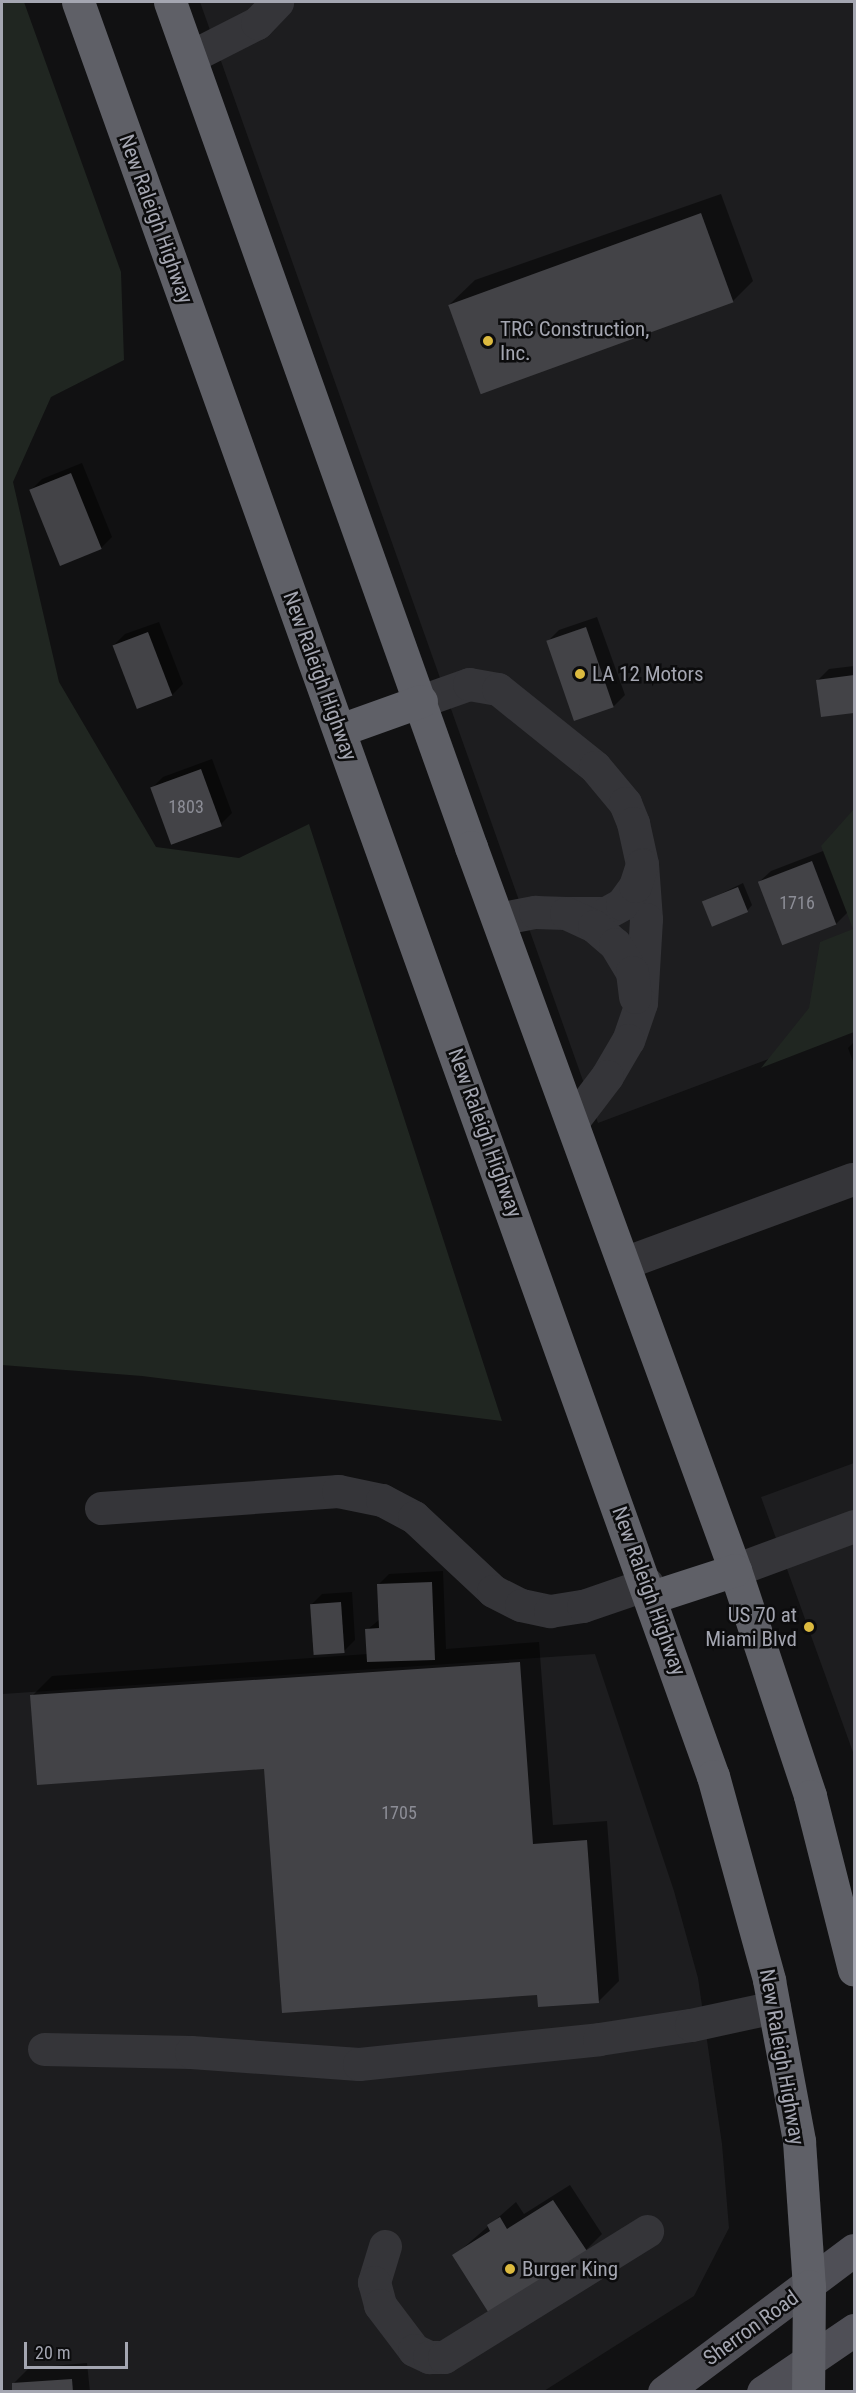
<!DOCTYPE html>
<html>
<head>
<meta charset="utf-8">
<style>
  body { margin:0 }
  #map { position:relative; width:856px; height:2393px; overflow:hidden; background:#111112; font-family:"Roboto Condensed",sans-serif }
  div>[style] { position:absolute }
  .built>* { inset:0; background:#1d1d1f }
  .green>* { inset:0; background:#202621 }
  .shadow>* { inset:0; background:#0007 }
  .building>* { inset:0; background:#434347; transform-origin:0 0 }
  .minor>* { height:33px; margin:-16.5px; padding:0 16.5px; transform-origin:16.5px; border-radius:16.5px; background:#353539 }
  .major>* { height:33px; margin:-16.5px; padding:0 16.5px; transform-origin:16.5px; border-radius:16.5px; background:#4f4f56 }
  .highway>* { height:33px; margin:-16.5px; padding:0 16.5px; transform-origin:16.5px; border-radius:16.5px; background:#5f6067 }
  .dots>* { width:16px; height:16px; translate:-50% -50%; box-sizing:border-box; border:3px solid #0c0c0d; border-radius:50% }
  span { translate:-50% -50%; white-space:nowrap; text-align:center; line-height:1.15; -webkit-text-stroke:5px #0c0c0d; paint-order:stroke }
  .number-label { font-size:18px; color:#8c8d96 }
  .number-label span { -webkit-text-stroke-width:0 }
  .street-label { font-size:21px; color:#a4a6b1 }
  .poi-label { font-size:21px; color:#a4a6b1 }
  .left { translate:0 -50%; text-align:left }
  .right { translate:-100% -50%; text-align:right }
  .frame { position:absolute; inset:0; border:3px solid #a4a6b1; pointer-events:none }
  .scale { position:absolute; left:24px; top:2342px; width:104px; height:27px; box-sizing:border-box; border:3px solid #a4a6b1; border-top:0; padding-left:8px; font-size:18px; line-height:21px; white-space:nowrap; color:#a4a6b1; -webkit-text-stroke:4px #0c0c0d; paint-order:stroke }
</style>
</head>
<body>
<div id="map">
  <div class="built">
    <i style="clip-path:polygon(200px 2px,854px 2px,854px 949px,803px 1046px,598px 1123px)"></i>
    <i style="clip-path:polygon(854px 1463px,854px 1755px,761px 1497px)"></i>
    <i style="clip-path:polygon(595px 1654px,674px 1891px,698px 1978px,722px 2144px,729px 2228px,694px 2296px,544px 2391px,2px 2392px,2px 1694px)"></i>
  </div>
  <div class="green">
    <i style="clip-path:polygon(2px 2px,24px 2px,121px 272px,124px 360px,51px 397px,13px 482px,59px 682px,156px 847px,239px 858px,309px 824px,502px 1421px,142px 1376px,2px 1365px)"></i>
    <i style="clip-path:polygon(854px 809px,854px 1032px,761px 1068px,809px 1008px,820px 942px,853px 929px,821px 846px)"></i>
  </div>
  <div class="shadow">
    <i style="clip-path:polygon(721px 194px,753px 281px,733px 301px,449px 305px,475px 280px)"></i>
    <i style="clip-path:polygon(82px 463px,112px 537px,101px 548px,31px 490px,42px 479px)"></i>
    <i style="clip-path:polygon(597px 617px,625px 695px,614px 706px,548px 641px,559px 630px)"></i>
    <i style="clip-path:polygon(159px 622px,183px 684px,172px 695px,114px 645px,125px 634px)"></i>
    <i style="clip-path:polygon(854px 666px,854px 711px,822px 716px,818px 680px,829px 669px)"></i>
    <i style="clip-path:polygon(212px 759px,232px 813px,221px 824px,152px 788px,163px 777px)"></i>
    <i style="clip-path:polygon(823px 851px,847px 913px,836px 924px,759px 882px,771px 871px)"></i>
    <i style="clip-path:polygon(743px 883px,752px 905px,747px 911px,704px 902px)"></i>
    <i style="clip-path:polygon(854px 1042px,854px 1064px,848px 1048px)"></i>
    <i style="clip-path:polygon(443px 1571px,446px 1649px,539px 1642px,553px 1825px,607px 1821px,619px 1981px,598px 2002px,539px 1994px,265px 1768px,32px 1696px,52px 1676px,368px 1654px,367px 1630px,380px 1619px,378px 1585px,389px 1574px)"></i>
    <i style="clip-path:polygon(352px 1592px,355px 1640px,344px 1651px,311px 1605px,322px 1594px)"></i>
    <i style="clip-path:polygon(570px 2185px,602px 2234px,586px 2250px,454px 2256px,516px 2202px,524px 2214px)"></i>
    <i style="clip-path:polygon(87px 2363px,90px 2392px,14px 2392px,13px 2384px,29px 2368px)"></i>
  </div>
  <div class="building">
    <i style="left:701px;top:213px;width:95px;height:269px;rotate:70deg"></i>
    <i style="left:71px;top:473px;width:82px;height:45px;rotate:68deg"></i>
    <i style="left:586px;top:627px;width:85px;height:42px;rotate:71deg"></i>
    <i style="left:148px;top:632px;width:68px;height:38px;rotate:69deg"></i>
    <i style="clip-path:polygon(854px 675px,854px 713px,821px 717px,816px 680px)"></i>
    <i style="left:201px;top:769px;width:61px;height:54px;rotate:70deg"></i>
    <i style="left:812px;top:861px;width:68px;height:58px;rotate:69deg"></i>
    <i style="left:738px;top:887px;width:27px;height:39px;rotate:68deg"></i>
    <i style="clip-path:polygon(432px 1582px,435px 1660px,367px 1662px,365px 1629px,379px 1628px,377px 1584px)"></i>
    <i style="left:341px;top:1602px;width:51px;height:31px;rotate:86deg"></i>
    <i style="clip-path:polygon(520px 1662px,533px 1844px,587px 1840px,599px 2003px,538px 2007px,537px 1995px,282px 2013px,264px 1769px,37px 1785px,30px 1695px)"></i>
    <i style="clip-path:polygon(553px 2200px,587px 2251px,492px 2318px,452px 2255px,490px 2231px,487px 2225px,500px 2217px,507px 2229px)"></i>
    <i style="clip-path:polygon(72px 2379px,73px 2392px,12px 2392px,12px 2383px)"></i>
  </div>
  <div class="minor">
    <i style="left:190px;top:57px;width:75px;rotate:-26.9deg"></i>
    <i style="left:257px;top:23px;width:29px;rotate:-46deg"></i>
    <i style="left:421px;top:701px;width:51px;rotate:-19.5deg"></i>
    <i style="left:469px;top:684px;width:29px;rotate:10deg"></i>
    <i style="left:498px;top:689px;width:124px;rotate:38.8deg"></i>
    <i style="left:595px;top:767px;width:47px;rotate:50.2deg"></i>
    <i style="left:625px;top:803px;width:22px;rotate:68deg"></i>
    <i style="left:633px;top:823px;width:42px;rotate:77.6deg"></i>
    <i style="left:642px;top:864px;width:55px;rotate:85.8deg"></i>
    <i style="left:646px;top:919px;width:84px;rotate:93.4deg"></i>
    <i style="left:641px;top:1003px;width:39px;rotate:109deg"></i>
    <i style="left:628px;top:1040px;width:42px;rotate:120.3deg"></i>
    <i style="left:607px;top:1076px;width:58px;rotate:127.3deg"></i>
    <i style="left:568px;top:913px;width:38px"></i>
    <i style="left:606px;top:913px;width:18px;rotate:-29deg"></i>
    <i style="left:622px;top:904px;width:22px;rotate:-54deg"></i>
    <i style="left:635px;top:886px;width:22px;rotate:-72deg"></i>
    <i style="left:498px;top:919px;width:38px;rotate:-11deg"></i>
    <i style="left:535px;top:912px;width:31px;rotate:2deg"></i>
    <i style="left:566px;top:913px;width:31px;rotate:25deg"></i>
    <i style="left:594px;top:926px;width:28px;rotate:41deg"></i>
    <i style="left:615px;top:944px;width:33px;rotate:59deg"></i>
    <i style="left:632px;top:972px;width:25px;rotate:83deg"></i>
    <i style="left:624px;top:1263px;width:243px;rotate:-20.2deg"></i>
    <i style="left:101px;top:1508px;width:238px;rotate:-4.1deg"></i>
    <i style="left:338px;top:1491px;width:45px;rotate:11.6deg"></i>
    <i style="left:382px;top:1500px;width:36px;rotate:28deg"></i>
    <i style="left:414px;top:1517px;width:108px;rotate:43.1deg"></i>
    <i style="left:493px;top:1591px;width:31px;rotate:27deg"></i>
    <i style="left:521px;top:1605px;width:30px;rotate:12deg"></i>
    <i style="left:550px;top:1611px;width:33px;rotate:-9deg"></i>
    <i style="left:583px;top:1606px;width:68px;rotate:-19deg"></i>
    <i style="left:735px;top:1570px;width:127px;rotate:-20.3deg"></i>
    <i style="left:44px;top:2049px;width:147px;rotate:1.2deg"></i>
    <i style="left:191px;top:2052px;width:168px;rotate:4.1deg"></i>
    <i style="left:359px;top:2064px;width:241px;rotate:-5.9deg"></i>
    <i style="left:599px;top:2039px;width:93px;rotate:-8.7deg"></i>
    <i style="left:691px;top:2025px;width:85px;rotate:-12.2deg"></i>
    <i style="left:385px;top:2246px;width:38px;rotate:107deg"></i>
    <i style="left:374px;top:2282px;width:24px;rotate:75deg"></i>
    <i style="left:380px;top:2305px;width:56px;rotate:52.9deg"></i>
    <i style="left:414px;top:2350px;width:17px;rotate:25deg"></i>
    <i style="left:429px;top:2357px;width:15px"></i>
    <i style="left:444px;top:2357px;width:239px;rotate:-31.8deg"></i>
  </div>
  <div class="major">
    <i style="left:664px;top:2392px;width:237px;rotate:-36.8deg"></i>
    <i style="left:763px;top:2392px;width:110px;rotate:-34.3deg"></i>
  </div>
  <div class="highway">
    <i style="left:78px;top:2px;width:1884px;rotate:70.31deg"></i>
    <i style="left:713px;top:1776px;width:212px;rotate:74.6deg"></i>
    <i style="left:769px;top:1980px;width:164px;rotate:79.4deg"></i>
    <i style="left:799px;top:2141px;width:145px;rotate:86.1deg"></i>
    <i style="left:809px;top:2286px;width:106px;rotate:90.5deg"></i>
    <i style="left:170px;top:2px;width:897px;rotate:70.39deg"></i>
    <i style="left:471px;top:847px;width:770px;rotate:69.94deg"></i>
    <i style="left:735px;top:1570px;width:238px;rotate:71.6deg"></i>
    <i style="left:810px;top:1796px;width:179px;rotate:75.8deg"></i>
    <i style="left:340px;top:730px;width:86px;rotate:-19.7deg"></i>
    <i style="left:652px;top:1597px;width:87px;rotate:-18deg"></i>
  </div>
  <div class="dots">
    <i style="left:488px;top:341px;background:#dcba3f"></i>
    <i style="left:580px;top:674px;background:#dcba3f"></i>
    <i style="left:809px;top:1627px;background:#dcba3f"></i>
    <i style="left:510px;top:2269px;background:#dcba3f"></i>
  </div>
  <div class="number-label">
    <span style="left:186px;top:807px">1803</span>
    <span style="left:797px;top:903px">1716</span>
    <span style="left:399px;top:1813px">1705</span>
  </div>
  <div class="street-label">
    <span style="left:156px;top:219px;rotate:70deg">New Raleigh Highway</span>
    <span style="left:320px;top:676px;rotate:70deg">New Raleigh Highway</span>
    <span style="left:485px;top:1133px;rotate:70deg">New Raleigh Highway</span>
    <span style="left:649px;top:1591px;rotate:70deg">New Raleigh Highway</span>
    <span style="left:782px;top:2057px;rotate:80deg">New Raleigh Highway</span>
    <span style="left:751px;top:2328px;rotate:-36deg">Sherron Road</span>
  </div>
  <div class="poi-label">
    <span class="left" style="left:500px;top:341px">TRC Construction,<br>Inc.</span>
    <span class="left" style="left:592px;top:674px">LA 12 Motors</span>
    <span class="right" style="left:797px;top:1627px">US 70 at<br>Miami Blvd</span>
    <span class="left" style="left:522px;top:2269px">Burger King</span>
  </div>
  <div class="frame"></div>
  <div class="scale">20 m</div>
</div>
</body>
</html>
